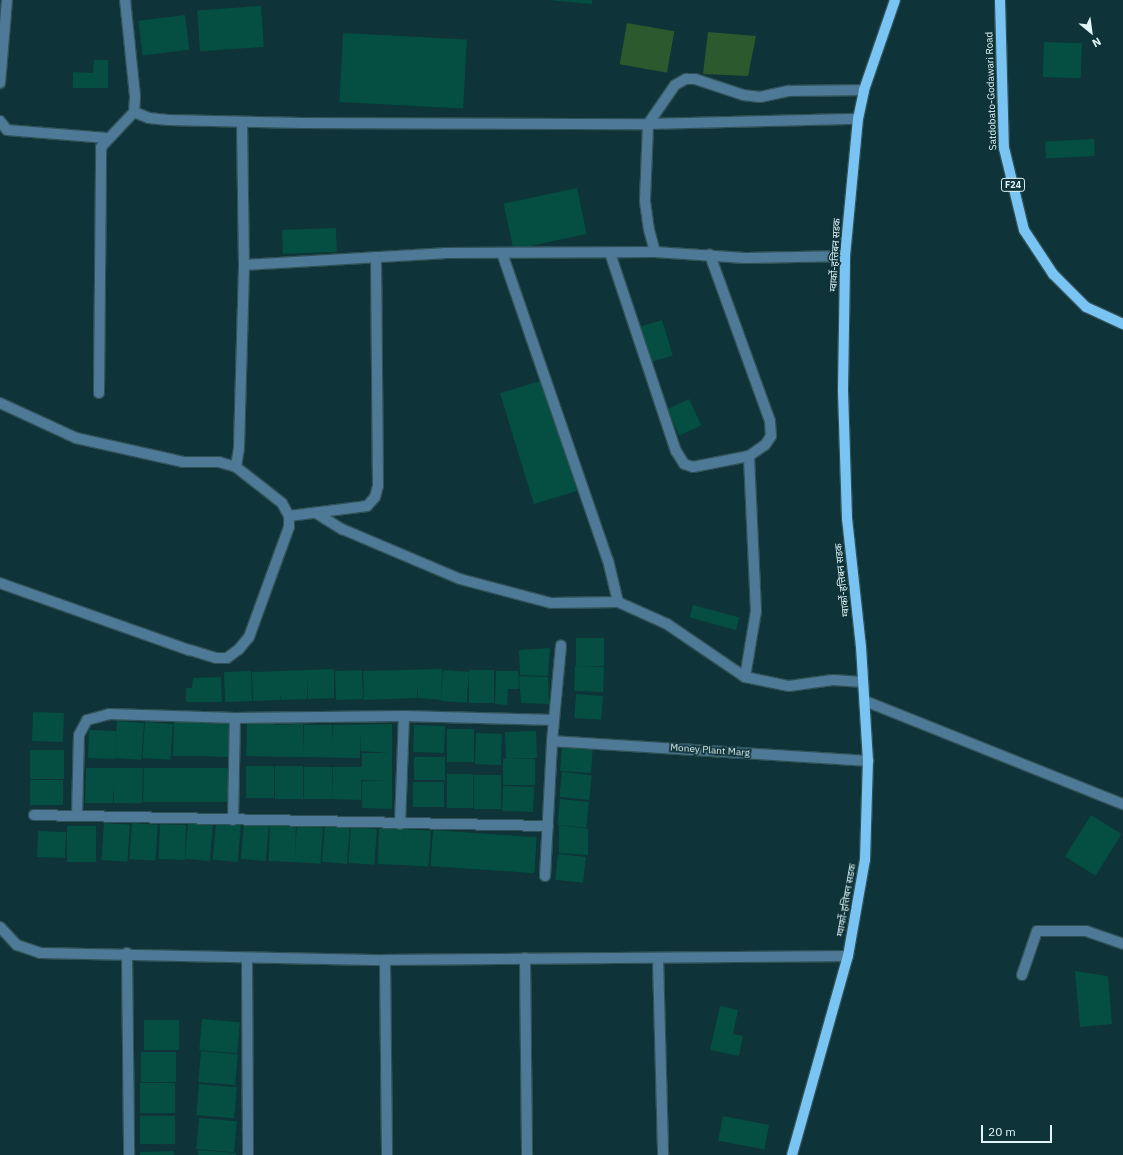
<!DOCTYPE html>
<html>
<head>
<meta charset="utf-8">
<style>
  body { margin:0 }
  #map { position:relative; width:1123px; height:1155px; overflow:hidden; background:#0e3338; font-family:"IBM Plex Sans","Noto Sans Devanagari",sans-serif }
  div>[style] { position:absolute }
  .green>* { inset:0; background:#2d592f; transform-origin:0 0 }
  .building>* { inset:0; background:#044f41; transform-origin:0 0 }
  .roads { filter:drop-shadow(1px 0 #305257) drop-shadow(-1px 0 #305257) drop-shadow(0 1px #305257) drop-shadow(0 -1px #305257) }
  .minor>* { height:10px; margin:-5px; padding:0 5px; transform-origin:5px; border-radius:5px; background:#4e7a97 }
  .major>* { height:10px; margin:-5px; padding:0 5px; transform-origin:5px; border-radius:5px; background:#7ac4f4 }
  span { translate:-50% -50%; white-space:nowrap; text-align:center; line-height:1.15; -webkit-text-stroke:3.5px #0e3338; paint-order:stroke }
  .shield-label span { padding:1px 3px; background:#0e3338; border:1px solid; border-radius:3px; -webkit-text-stroke-width:0 }
  .shield-label { font-size:9px; color:#e1f5f8; font-weight:700 }
  .street-label { font-size:10px; color:#e1f5f8 }
  .north { position:absolute; left:1071px; top:12px; width:40px; height:40px; -webkit-text-stroke:3px #0e3338; paint-order:stroke; rotate:151deg; font-size:11px; font-weight:700; line-height:16px; text-align:center; color:#e1f5f8 }
  .north::after { content:''; display:block; margin:auto; width:14px; height:18px; background:#e1f5f8; clip-path:polygon(50% 0,100% 100%,50% 72%,0 100%) }
  .scale { position:absolute; left:981px; top:1125px; width:71px; height:18px; box-sizing:border-box; border:2px solid #e1f5f8; border-top:0; padding-left:5px; font-size:12px; line-height:14px; white-space:nowrap; color:#e1f5f8; -webkit-text-stroke:3px #0e3338; paint-order:stroke }
</style>
</head>
<body>
<div id="map">
  <div class="green">
    <i style="left:627px;top:23px;width:48px;height:42px;rotate:10deg"></i>
    <i style="clip-path:polygon(708px 32px,756px 36px,748px 76px,703px 74px)"></i>
  </div>
  <div class="building">
    <i style="clip-path:polygon(549px 0,592px 0,592px 4px)"></i>
    <i style="left:261px;top:6px;width:41px;height:64px;rotate:86deg"></i>
    <i style="left:185px;top:15px;width:35px;height:47px;rotate:83deg"></i>
    <i style="left:343px;top:33px;width:124px;height:69px;rotate:3deg"></i>
    <i style="left:1044px;top:42px;width:38px;height:35px;rotate:2deg"></i>
    <i style="clip-path:polygon(94px 60px,108px 60px,108px 88px,73px 88px,73px 72px,93px 73px)"></i>
    <i style="left:1094px;top:139px;width:17px;height:49px;rotate:87deg"></i>
    <i style="left:577px;top:188px;width:47px;height:75px;rotate:78deg"></i>
    <i style="left:336px;top:228px;width:24px;height:54px;rotate:88deg"></i>
    <i style="left:662px;top:320px;width:37px;height:22px;rotate:73deg"></i>
    <i style="left:543px;top:380px;width:116px;height:45px;rotate:73deg"></i>
    <i style="left:689px;top:399px;width:29px;height:24px;rotate:65deg"></i>
    <i style="left:693px;top:605px;width:48px;height:13px;rotate:15deg"></i>
    <i style="left:604px;top:638px;width:28px;height:28px;rotate:90deg"></i>
    <i style="clip-path:polygon(550px 648px,548px 676px,520px 675px,519px 650px)"></i>
    <i style="left:575px;top:666px;width:29px;height:25px;rotate:2deg"></i>
    <i style="clip-path:polygon(334px 669px,334px 698px,308px 699px,307px 676px,307px 699px,281px 700px,280px 694px,280px 700px,253px 701px,252px 672px)"></i>
    <i style="clip-path:polygon(442px 669px,441px 700px,418px 698px,418px 685px,417px 698px,364px 700px,363px 671px)"></i>
    <i style="left:362px;top:670px;width:29px;height:27px;rotate:88deg"></i>
    <i style="left:443px;top:670px;width:26px;height:31px;rotate:4deg"></i>
    <i style="left:469px;top:670px;width:25px;height:33px"></i>
    <i style="left:251px;top:671px;width:30px;height:27px;rotate:88deg"></i>
    <i style="clip-path:polygon(496px 671px,518px 671px,519px 689px,508px 689px,507px 705px,495px 704px)"></i>
    <i style="clip-path:polygon(519px 676px,548px 677px,549px 704px,521px 703px)"></i>
    <i style="clip-path:polygon(221px 677px,222px 702px,186px 702px,186px 688px,192px 688px,193px 678px)"></i>
    <i style="left:576px;top:694px;width:27px;height:24px;rotate:4deg"></i>
    <i style="left:33px;top:712px;width:31px;height:29px;rotate:2deg"></i>
    <i style="clip-path:polygon(174px 719px,230px 722px,229px 757px,201px 756px,201px 743px,201px 756px,173px 756px)"></i>
    <i style="left:117px;top:721px;width:27px;height:37px;rotate:4deg"></i>
    <i style="left:145px;top:722px;width:28px;height:36px;rotate:4deg"></i>
    <i style="clip-path:polygon(247px 724px,275px 724px,275px 753px,275px 725px,303px 724px,303px 755px,304px 725px,332px 725px,333px 743px,333px 725px,392px 724px,392px 809px,362px 808px,362px 781px,390px 781px,361px 780px,361px 800px,332px 799px,333px 767px,362px 767px,362px 753px,389px 753px,361px 751px,361px 731px,360px 758px,246px 756px)"></i>
    <i style="left:414px;top:725px;width:31px;height:27px;rotate:2deg"></i>
    <i style="left:447px;top:729px;width:27px;height:33px"></i>
    <i style="left:116px;top:731px;width:28px;height:27px;rotate:92deg"></i>
    <i style="left:536px;top:731px;width:27px;height:31px;rotate:88deg"></i>
    <i style="left:476px;top:733px;width:26px;height:31px;rotate:2deg"></i>
    <i style="left:562px;top:744px;width:31px;height:27px;rotate:4deg"></i>
    <i style="left:30px;top:750px;width:34px;height:29px"></i>
    <i style="left:414px;top:757px;width:31px;height:23px"></i>
    <i style="left:503px;top:759px;width:32px;height:26px"></i>
    <i style="left:246px;top:766px;width:28px;height:32px"></i>
    <i style="left:275px;top:766px;width:28px;height:33px"></i>
    <i style="left:304px;top:767px;width:28px;height:32px"></i>
    <i style="clip-path:polygon(86px 768px,143px 768px,142px 803px,114px 803px,114px 785px,113px 803px,85px 803px)"></i>
    <i style="clip-path:polygon(144px 768px,231px 768px,230px 802px,201px 802px,201px 784px,201px 802px,143px 802px)"></i>
    <i style="left:562px;top:772px;width:30px;height:25px;rotate:6deg"></i>
    <i style="left:473px;top:774px;width:34px;height:26px;rotate:90deg"></i>
    <i style="left:501px;top:775px;width:34px;height:27px;rotate:90deg"></i>
    <i style="left:30px;top:780px;width:33px;height:25px"></i>
    <i style="left:413px;top:782px;width:31px;height:25px"></i>
    <i style="left:534px;top:787px;width:25px;height:31px;rotate:92deg"></i>
    <i style="left:560px;top:799px;width:29px;height:26px;rotate:6deg"></i>
    <i style="left:1091px;top:815px;width:36px;height:49px;rotate:32deg"></i>
    <i style="left:104px;top:823px;width:26px;height:37px;rotate:4deg"></i>
    <i style="left:132px;top:823px;width:26px;height:36px;rotate:4deg"></i>
    <i style="left:188px;top:823px;width:25px;height:36px;rotate:5deg"></i>
    <i style="left:216px;top:823px;width:25px;height:37px;rotate:5deg"></i>
    <i style="left:244px;top:823px;width:25px;height:36px;rotate:5deg"></i>
    <i style="left:160px;top:824px;width:26px;height:35px;rotate:2deg"></i>
    <i style="left:270px;top:825px;width:26px;height:36px;rotate:2deg"></i>
    <i style="clip-path:polygon(559px 825px,588px 829px,588px 855px,559px 853px)"></i>
    <i style="left:67px;top:826px;width:29px;height:36px"></i>
    <i style="left:297px;top:826px;width:26px;height:36px;rotate:4deg"></i>
    <i style="left:325px;top:826px;width:25px;height:36px;rotate:5deg"></i>
    <i style="left:351px;top:827px;width:26px;height:36px;rotate:4deg"></i>
    <i style="left:379px;top:828px;width:26px;height:36px;rotate:2deg"></i>
    <i style="left:405px;top:829px;width:26px;height:36px;rotate:4deg"></i>
    <i style="left:433px;top:830px;width:104px;height:36px;rotate:4deg"></i>
    <i style="left:38px;top:831px;width:28px;height:26px;rotate:2deg"></i>
    <i style="left:558px;top:854px;width:28px;height:26px;rotate:6deg"></i>
    <i style="clip-path:polygon(1075px 971px,1108px 976px,1112px 1024px,1080px 1027px)"></i>
    <i style="clip-path:polygon(720px 1006px,738px 1010px,733px 1034px,743px 1036px,739px 1056px,710px 1050px)"></i>
    <i style="left:202px;top:1019px;width:38px;height:31px;rotate:5deg"></i>
    <i style="left:179px;top:1020px;width:30px;height:35px;rotate:90deg"></i>
    <i style="left:201px;top:1051px;width:37px;height:31px;rotate:5deg"></i>
    <i style="left:176px;top:1052px;width:30px;height:35px;rotate:90deg"></i>
    <i style="left:175px;top:1083px;width:30px;height:35px;rotate:90deg"></i>
    <i style="left:199px;top:1084px;width:38px;height:31px;rotate:5deg"></i>
    <i style="left:140px;top:1116px;width:35px;height:28px"></i>
    <i style="left:723px;top:1116px;width:47px;height:25px;rotate:11deg"></i>
    <i style="left:199px;top:1118px;width:38px;height:31px;rotate:5deg"></i>
    <i style="clip-path:polygon(198px 1150px,236px 1153px,236px 1155px,198px 1155px)"></i>
    <i style="clip-path:polygon(174px 1151px,174px 1155px,140px 1155px,140px 1152px)"></i>
  </div>
  <div class="roads">
    <div class="minor">
      <i style="left:0;top:83px;width:83px;rotate:-85.2deg"></i>
      <i style="left:134px;top:112px;width:16px;rotate:22deg"></i>
      <i style="left:149px;top:118px;width:19px;rotate:6deg"></i>
      <i style="left:168px;top:120px;width:134px;rotate:1.3deg"></i>
      <i style="left:302px;top:123px;width:346px;rotate:0.2deg"></i>
      <i style="left:648px;top:124px;width:210px;rotate:-1.4deg"></i>
      <i style="left:0;top:121px;width:11px;rotate:52deg"></i>
      <i style="left:7px;top:130px;width:100px;rotate:4.6deg"></i>
      <i style="left:655px;top:252px;width:23px;rotate:-105deg"></i>
      <i style="left:649px;top:230px;width:30px;rotate:-98deg"></i>
      <i style="left:645px;top:200px;width:76px;rotate:-87.7deg"></i>
      <i style="left:648px;top:124px;width:47px;rotate:-55.3deg"></i>
      <i style="left:675px;top:85px;width:13px;rotate:-29deg"></i>
      <i style="left:686px;top:79px;width:9px"></i>
      <i style="left:695px;top:79px;width:51px;rotate:18.4deg"></i>
      <i style="left:743px;top:95px;width:17px;rotate:7deg"></i>
      <i style="left:760px;top:97px;width:30px;rotate:-12deg"></i>
      <i style="left:789px;top:91px;width:75px;rotate:-0.8deg"></i>
      <i style="left:502px;top:253px;width:325px;rotate:71deg"></i>
      <i style="left:608px;top:560px;width:43px;rotate:76.6deg"></i>
      <i style="left:610px;top:253px;width:209px;rotate:71.6deg"></i>
      <i style="left:676px;top:451px;width:15px;rotate:58deg"></i>
      <i style="left:684px;top:464px;width:9px;rotate:18deg"></i>
      <i style="left:693px;top:467px;width:57px;rotate:-11.1deg"></i>
      <i style="left:749px;top:456px;width:19px;rotate:-35deg"></i>
      <i style="left:765px;top:445px;width:11px;rotate:-56deg"></i>
      <i style="left:771px;top:436px;width:15px;rotate:-94deg"></i>
      <i style="left:770px;top:421px;width:177px;rotate:-109.9deg"></i>
      <i style="left:244px;top:265px;width:200px;rotate:-3.4deg"></i>
      <i style="left:444px;top:253px;width:211px;rotate:-0.3deg"></i>
      <i style="left:655px;top:252px;width:90px;rotate:3.8deg"></i>
      <i style="left:745px;top:258px;width:100px;rotate:-1.1deg"></i>
      <i style="left:99px;top:393px;width:246px;rotate:-89.5deg"></i>
      <i style="left:101px;top:147px;width:48px;rotate:-46.7deg"></i>
      <i style="left:134px;top:112px;width:16px;rotate:-86deg"></i>
      <i style="left:135px;top:96px;width:97px;rotate:-95.9deg"></i>
      <i style="left:0;top:403px;width:84px;rotate:24.7deg"></i>
      <i style="left:76px;top:438px;width:110px;rotate:12.6deg"></i>
      <i style="left:183px;top:462px;width:36px"></i>
      <i style="left:219px;top:462px;width:18px;rotate:16deg"></i>
      <i style="left:236px;top:467px;width:58px;rotate:38deg"></i>
      <i style="left:282px;top:503px;width:15px;rotate:62deg"></i>
      <i style="left:289px;top:516px;width:11px;rotate:90deg"></i>
      <i style="left:289px;top:527px;width:117px;rotate:110deg"></i>
      <i style="left:249px;top:637px;width:16px;rotate:130deg"></i>
      <i style="left:239px;top:649px;width:15px;rotate:143deg"></i>
      <i style="left:227px;top:658px;width:11px;rotate:180deg"></i>
      <i style="left:216px;top:658px;width:28px;rotate:-163deg"></i>
      <i style="left:189px;top:650px;width:201px;rotate:-160.5deg"></i>
      <i style="left:236px;top:467px;width:20px;rotate:-81deg"></i>
      <i style="left:239px;top:447px;width:182px;rotate:-88.4deg"></i>
      <i style="left:244px;top:265px;width:143px;rotate:-90.8deg"></i>
      <i style="left:316px;top:513px;width:31px;rotate:32deg"></i>
      <i style="left:342px;top:529px;width:128px;rotate:23deg"></i>
      <i style="left:460px;top:579px;width:94px;rotate:14.8deg"></i>
      <i style="left:551px;top:603px;width:67px;rotate:-0.9deg"></i>
      <i style="left:618px;top:602px;width:54px;rotate:24.2deg"></i>
      <i style="left:667px;top:624px;width:94px;rotate:34.2deg"></i>
      <i style="left:745px;top:677px;width:45px;rotate:11.6deg"></i>
      <i style="left:789px;top:686px;width:44px;rotate:-7.8deg"></i>
      <i style="left:833px;top:680px;width:30px;rotate:4deg"></i>
      <i style="left:289px;top:516px;width:79px;rotate:-7.3deg"></i>
      <i style="left:367px;top:506px;width:12px;rotate:-48deg"></i>
      <i style="left:375px;top:497px;width:11px;rotate:-75deg"></i>
      <i style="left:378px;top:486px;width:229px;rotate:-90.5deg"></i>
      <i style="left:745px;top:677px;width:67px;rotate:-80.5deg"></i>
      <i style="left:756px;top:611px;width:155px;rotate:-92.6deg"></i>
      <i style="left:865px;top:701px;width:278px;rotate:21.8deg"></i>
      <i style="left:552px;top:741px;width:317px;rotate:3.6deg"></i>
      <i style="left:34px;top:815px;width:514px;rotate:1.23deg"></i>
      <i style="left:77px;top:816px;width:81px;rotate:-88.6deg"></i>
      <i style="left:79px;top:735px;width:17px;rotate:-62deg"></i>
      <i style="left:87px;top:720px;width:23px;rotate:-15deg"></i>
      <i style="left:109px;top:714px;width:126px;rotate:1.8deg"></i>
      <i style="left:235px;top:718px;width:169px;rotate:-0.7deg"></i>
      <i style="left:404px;top:716px;width:150px;rotate:1.5deg"></i>
      <i style="left:233px;top:820px;width:102px;rotate:-88.9deg"></i>
      <i style="left:400px;top:824px;width:108px;rotate:-87.9deg"></i>
      <i style="left:545px;top:876px;width:135px;rotate:-87deg"></i>
      <i style="left:552px;top:741px;width:96px;rotate:-84.6deg"></i>
      <i style="left:0;top:927px;width:25px;rotate:47deg"></i>
      <i style="left:17px;top:945px;width:24px;rotate:19deg"></i>
      <i style="left:40px;top:953px;width:345px;rotate:1.2deg"></i>
      <i style="left:385px;top:960px;width:463px;rotate:-0.5deg"></i>
      <i style="left:127px;top:953px;width:202px;rotate:89.4deg"></i>
      <i style="left:525px;top:958px;width:197px;rotate:89.4deg"></i>
      <i style="left:247px;top:959px;width:196px;rotate:89.7deg"></i>
      <i style="left:658px;top:959px;width:196px;rotate:88.5deg"></i>
      <i style="left:385px;top:960px;width:195px;rotate:89.4deg"></i>
      <i style="left:1022px;top:975px;width:46px;rotate:-71.2deg"></i>
      <i style="left:1037px;top:931px;width:49px"></i>
      <i style="left:1086px;top:931px;width:39px;rotate:19deg"></i>
    </div>
    <div class="major">
      <i style="left:1000px;top:0;width:148px;rotate:88.5deg"></i>
      <i style="left:1004px;top:148px;width:84px;rotate:76.3deg"></i>
      <i style="left:1024px;top:230px;width:53px;rotate:56.6deg"></i>
      <i style="left:1053px;top:274px;width:47px;rotate:45deg"></i>
      <i style="left:1086px;top:307px;width:41px;rotate:24.7deg"></i>
      <i style="left:792px;top:1155px;width:207px;rotate:-74.3deg"></i>
      <i style="left:848px;top:956px;width:97px;rotate:-80deg"></i>
      <i style="left:865px;top:860px;width:99px;rotate:-88.3deg"></i>
      <i style="left:868px;top:761px;width:114px;rotate:-93.5deg"></i>
      <i style="left:861px;top:647px;width:130px;rotate:-96.2deg"></i>
      <i style="left:847px;top:518px;width:128px;rotate:-91.8deg"></i>
      <i style="left:843px;top:390px;width:134px;rotate:-89.1deg"></i>
      <i style="left:845px;top:256px;width:138px;rotate:-84.6deg"></i>
      <i style="left:858px;top:119px;width:30px;rotate:-78deg"></i>
      <i style="left:864px;top:90px;width:95px;rotate:-71deg"></i>
    </div>
  </div>
  <div class="shield-label">
    <span style="left:1013px;top:185px">F24</span>
  </div>
  <div class="street-label">
    <span style="left:991px;top:91px;rotate:-92deg">Satdobato-Godawari Road</span>
    <span style="left:835px;top:255px;rotate:-87deg">ग्वार्को-हत्तिबन सडक</span>
    <span style="left:842px;top:580px;rotate:-96deg">ग्वार्को-हत्तिबन सडक</span>
    <span style="left:710px;top:750px;rotate:4deg">Money Plant Marg</span>
    <span style="left:846px;top:900px;rotate:-80deg">ग्वार्को-हत्तिबन सडक</span>
  </div>
  <div class="north">N</div>
  <div class="scale">20 m</div>
</div>
</body>
</html>
